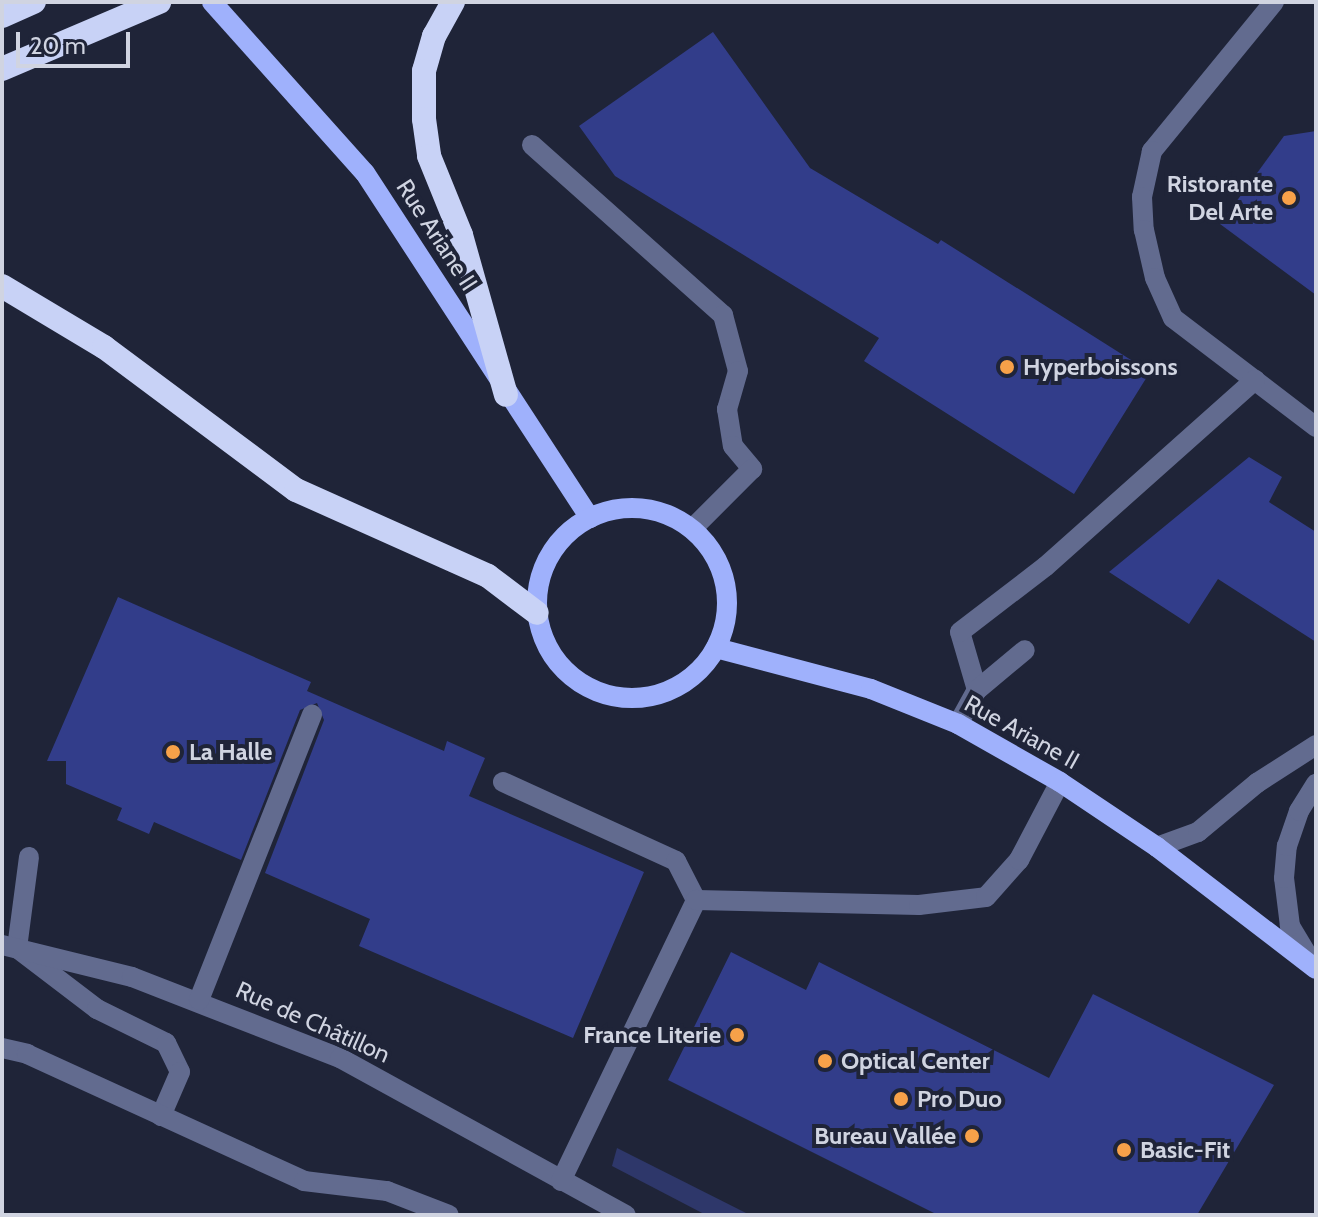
<!DOCTYPE html>
<html>
<head>
<meta charset="utf-8">
<style>
  body { margin:0 }
  #map { position:relative; width:1318px; height:1217px; overflow:hidden; background:#1f2438; font-family:Cabin,sans-serif }
  div>[style] { position:absolute }
  .green>* { inset:0; background:#2e376a }
  .building>* { inset:0; background:#323d8a }
  .minor>* { height:20px; margin:-10px; padding:0 10px; transform-origin:10px; border-radius:10px; background:#626b8f }
  .major>* { height:20px; margin:-10px; padding:0 10px; transform-origin:10px; border-radius:10px; background:#9fb1fc }
  .major>.ring { margin:-10px; padding:0; box-sizing:content-box; background:none; border:20px solid #9fb1fc; border-radius:50% }
  .highway>* { height:24px; margin:-12px; padding:0 12px; transform-origin:12px; border-radius:12px; background:#c8d2f6 }
  .dots>* { width:22px; height:22px; translate:-50% -50%; box-sizing:border-box; border:4px solid #1f2438; border-radius:50% }
  span { translate:-50% -50%; white-space:nowrap; text-align:center; line-height:1.15; -webkit-text-stroke:8px #1f2438; paint-order:stroke }
  .poi-label { font-size:24px; color:#d0d4e1; font-weight:700 }
  .right { translate:-100% -50%; text-align:right }
  .left { translate:0 -50%; text-align:left }
  .street-label { font-size:24px; color:#d0d4e1 }
  .frame { position:absolute; inset:0; border:4px solid #d0d4e1; pointer-events:none }
  .scale { position:absolute; left:16px; top:32px; width:114px; height:36px; box-sizing:border-box; border:4px solid #d0d4e1; border-top:0; padding-left:10px; font-size:24px; line-height:28px; white-space:nowrap; color:#d0d4e1; -webkit-text-stroke:6px #1f2438; paint-order:stroke }
</style>
</head>
<body>
<div id="map">
  <div class="green">
    <i style="clip-path:polygon(617px 1148px,750px 1215px,706px 1215px,612px 1166px)"></i>
  </div>
  <div class="building">
    <i style="clip-path:polygon(713px 32px,810px 168px,938px 244px,941px 240px,1150px 372px,1074px 494px,864px 361px,879px 338px,615px 176px,579px 126px)"></i>
    <i style="clip-path:polygon(1316px 131px,1316px 295px,1220px 224px,1284px 136px)"></i>
    <i style="clip-path:polygon(1249px 457px,1282px 477px,1269px 502px,1316px 532px,1316px 642px,1218px 579px,1189px 624px,1109px 572px)"></i>
    <i style="clip-path:polygon(118px 597px,311px 682px,307px 691px,444px 751px,447px 741px,485px 758px,469px 796px,644px 872px,573px 1038px,359px 946px,370px 919px,265px 873px,324px 720px,317px 703px,300px 710px,241px 860px,154px 822px,149px 834px,117px 820px,122px 808px,66px 784px,66px 761px,47px 761px)"></i>
    <i style="clip-path:polygon(731px 952px,806px 990px,819px 962px,1049px 1078px,1093px 994px,1274px 1085px,1197px 1215px,938px 1215px,668px 1080px)"></i>
  </div>
  <div class="minor">
    <i style="left:1274px;top:2px;width:193px;rotate:129.3deg"></i>
    <i style="left:1152px;top:151px;width:47px;rotate:102.3deg"></i>
    <i style="left:1142px;top:197px;width:33px;rotate:87deg"></i>
    <i style="left:1144px;top:230px;width:49px;rotate:77.1deg"></i>
    <i style="left:1155px;top:278px;width:44px;rotate:65.8deg"></i>
    <i style="left:1173px;top:318px;width:180px;rotate:37.3deg"></i>
    <i style="left:532px;top:145px;width:256px;rotate:41.7deg"></i>
    <i style="left:723px;top:315px;width:58px;rotate:75deg"></i>
    <i style="left:738px;top:371px;width:40px;rotate:106deg"></i>
    <i style="left:727px;top:409px;width:37px;rotate:81deg"></i>
    <i style="left:733px;top:446px;width:30px;rotate:50deg"></i>
    <i style="left:752px;top:469px;width:85px;rotate:135deg"></i>
    <i style="left:977px;top:690px;width:60px;rotate:-106.3deg"></i>
    <i style="left:960px;top:632px;width:108px;rotate:-37.5deg"></i>
    <i style="left:1046px;top:566px;width:280px;rotate:-41.7deg"></i>
    <i style="left:958px;top:724px;width:39px;rotate:-61deg"></i>
    <i style="left:977px;top:690px;width:62px;rotate:-39.8deg"></i>
    <i style="left:503px;top:782px;width:190px;rotate:24.5deg"></i>
    <i style="left:676px;top:861px;width:44px;rotate:62.9deg"></i>
    <i style="left:1157px;top:847px;width:44px;rotate:-20.1deg"></i>
    <i style="left:1198px;top:832px;width:77px;rotate:-39.7deg"></i>
    <i style="left:1257px;top:783px;width:70px;rotate:-32.8deg"></i>
    <i style="left:29px;top:857px;width:92px;rotate:97.5deg"></i>
    <i style="left:17px;top:948px;width:101px;rotate:37.3deg"></i>
    <i style="left:97px;top:1009px;width:77px;rotate:26.2deg"></i>
    <i style="left:166px;top:1043px;width:32px;rotate:64deg"></i>
    <i style="left:180px;top:1072px;width:48px;rotate:113.4deg"></i>
    <i style="left:2px;top:945px;width:134px;rotate:13.8deg"></i>
    <i style="left:132px;top:977px;width:223px;rotate:21.3deg"></i>
    <i style="left:340px;top:1058px;width:326px;rotate:28.8deg"></i>
    <i style="left:1314px;top:966px;width:47px;rotate:-121deg"></i>
    <i style="left:1290px;top:926px;width:48px;rotate:-97.1deg"></i>
    <i style="left:1284px;top:878px;width:32px;rotate:-85deg"></i>
    <i style="left:1287px;top:846px;width:37px;rotate:-71deg"></i>
    <i style="left:1299px;top:811px;width:32px;rotate:-58deg"></i>
    <i style="left:199px;top:1000px;width:307px;rotate:-68.4deg"></i>
    <i style="left:2px;top:1048px;width:26px;rotate:13deg"></i>
    <i style="left:27px;top:1054px;width:305px;rotate:24.6deg"></i>
    <i style="left:304px;top:1181px;width:84px;rotate:6.9deg"></i>
    <i style="left:387px;top:1191px;width:66px;rotate:21.2deg"></i>
    <i style="left:561px;top:1181px;width:312px;rotate:-64.3deg"></i>
    <i style="left:696px;top:900px;width:223px;rotate:1.3deg"></i>
    <i style="left:919px;top:905px;width:67px;rotate:-6.8deg"></i>
    <i style="left:986px;top:897px;width:50px;rotate:-48.3deg"></i>
    <i style="left:1019px;top:860px;width:88px;rotate:-62.3deg"></i>
  </div>
  <div class="major">
    <i style="left:212px;top:2px;width:229px;rotate:48.2deg"></i>
    <i style="left:365px;top:173px;width:412px;rotate:56.9deg"></i>
    <i class="ring" style="left:537px;top:508px;width:170px;height:170px"></i>
    <i style="left:716px;top:648px;width:160px;rotate:14.8deg"></i>
    <i style="left:871px;top:689px;width:94px;rotate:21.9deg"></i>
    <i style="left:958px;top:724px;width:117px;rotate:29.6deg"></i>
    <i style="left:1060px;top:782px;width:117px;rotate:33.8deg"></i>
    <i style="left:1157px;top:847px;width:200px;rotate:37.5deg"></i>
  </div>
  <div class="highway">
    <i style="left:453px;top:2px;width:39px;rotate:119deg"></i>
    <i style="left:434px;top:36px;width:36px;rotate:106deg"></i>
    <i style="left:424px;top:71px;width:48px;rotate:90deg"></i>
    <i style="left:424px;top:119px;width:37px;rotate:82deg"></i>
    <i style="left:429px;top:156px;width:85px;rotate:67.9deg"></i>
    <i style="left:461px;top:235px;width:166px;rotate:74.3deg"></i>
    <i style="left:2px;top:16px;width:35px;rotate:-24deg"></i>
    <i style="left:2px;top:69px;width:171px;rotate:-23.1deg"></i>
    <i style="left:2px;top:286px;width:119px;rotate:30.9deg"></i>
    <i style="left:104px;top:347px;width:239px;rotate:36.7deg"></i>
    <i style="left:296px;top:490px;width:210px;rotate:24.1deg"></i>
    <i style="left:488px;top:576px;width:61px;rotate:37.1deg"></i>
  </div>
  <div class="dots">
    <i style="left:1289px;top:198px;background:#f7a149"></i>
    <i style="left:1007px;top:367px;background:#f7a149"></i>
    <i style="left:173px;top:752px;background:#f7a149"></i>
    <i style="left:737px;top:1035px;background:#f7a149"></i>
    <i style="left:825px;top:1061px;background:#f7a149"></i>
    <i style="left:901px;top:1099px;background:#f7a149"></i>
    <i style="left:972px;top:1136px;background:#f7a149"></i>
    <i style="left:1124px;top:1150px;background:#f7a149"></i>
  </div>
  <div class="poi-label">
    <span class="right" style="left:1273px;top:198px">Ristorante<br>Del Arte</span>
    <span class="left" style="left:1023px;top:367px">Hyperboissons</span>
    <span class="left" style="left:189px;top:752px">La Halle</span>
    <span class="right" style="left:721px;top:1035px">France Literie</span>
    <span class="left" style="left:841px;top:1061px">Optical Center</span>
    <span class="left" style="left:917px;top:1099px">Pro Duo</span>
    <span class="right" style="left:956px;top:1136px">Bureau Vallée</span>
    <span class="left" style="left:1140px;top:1150px">Basic-Fit</span>
  </div>
  <div class="street-label">
    <span style="left:437px;top:235px;rotate:57deg">Rue Ariane II</span>
    <span style="left:1022px;top:732px;rotate:29deg">Rue Ariane II</span>
    <span style="left:313px;top:1022px;rotate:24deg">Rue de Châtillon</span>
  </div>
  <div class="frame"></div>
  <div class="scale">20 m</div>
</div>
</body>
</html>
